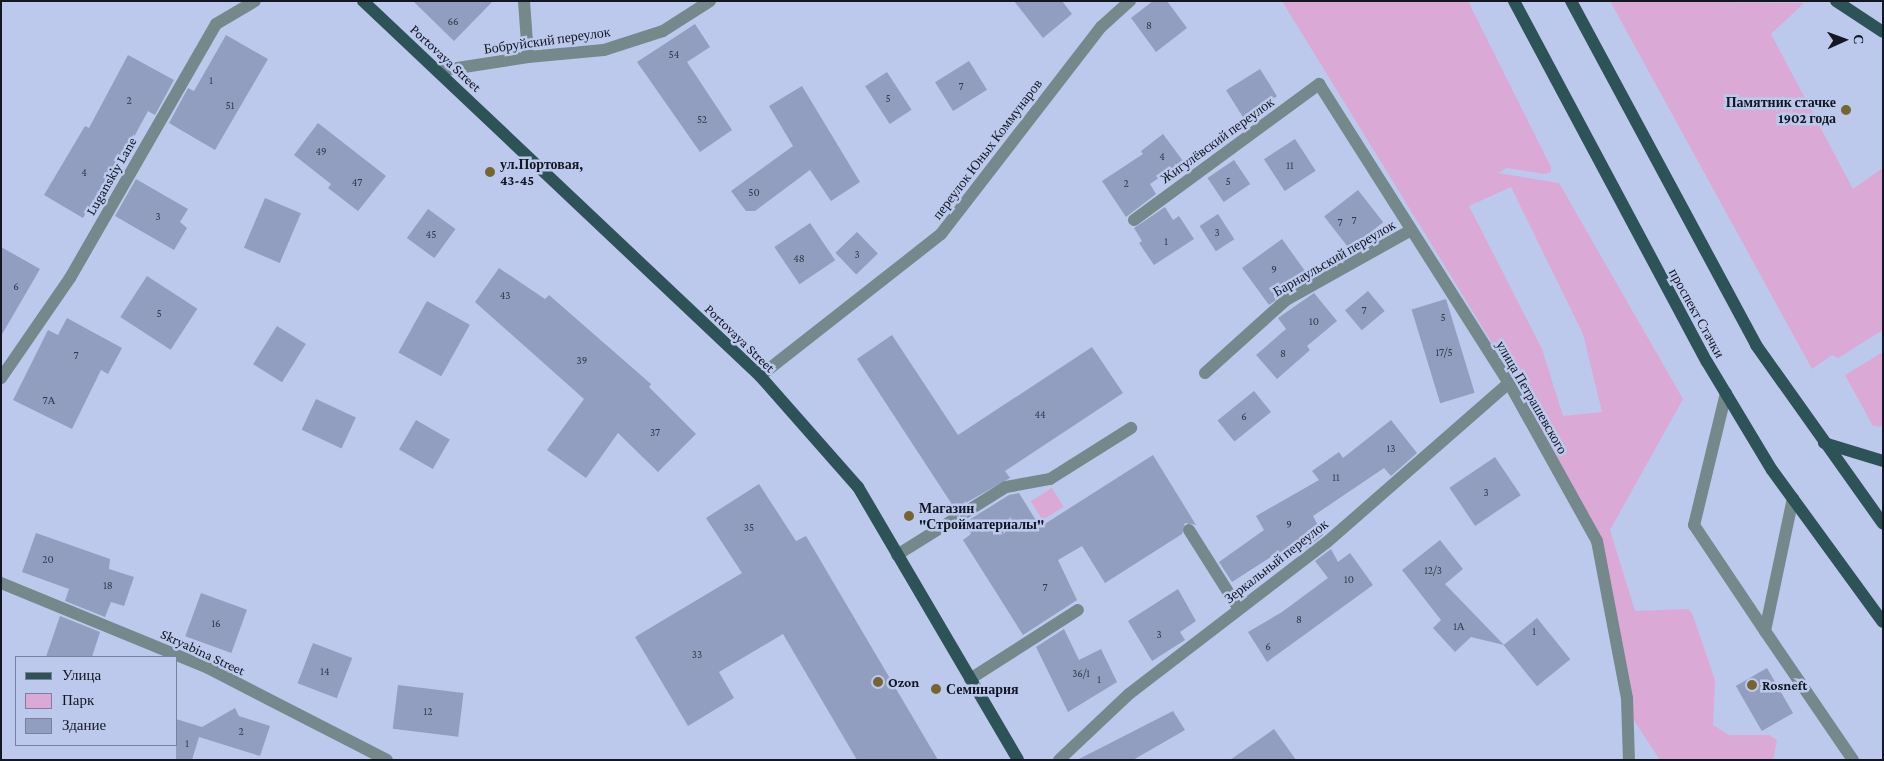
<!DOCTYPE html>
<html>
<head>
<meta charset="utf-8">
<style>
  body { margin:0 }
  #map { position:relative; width:1884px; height:761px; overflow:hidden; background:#bcc9ec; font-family:"Crimson Pro",serif }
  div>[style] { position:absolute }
  .green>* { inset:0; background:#dba9d5; transform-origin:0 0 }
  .building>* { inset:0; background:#929ebf; transform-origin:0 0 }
  .minor>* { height:12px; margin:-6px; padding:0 6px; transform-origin:6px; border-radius:6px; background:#75888c }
  .major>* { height:12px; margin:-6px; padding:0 6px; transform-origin:6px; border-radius:6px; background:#2d5258 }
  .dots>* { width:14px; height:14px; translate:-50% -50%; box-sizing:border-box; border:2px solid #bcc9ec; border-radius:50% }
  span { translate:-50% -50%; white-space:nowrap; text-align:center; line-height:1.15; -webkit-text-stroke:5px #bcc9ec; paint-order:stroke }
  .number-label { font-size:11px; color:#33394b }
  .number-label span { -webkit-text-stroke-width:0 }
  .street-label { font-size:14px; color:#131724 }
  .poi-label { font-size:14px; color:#131724; font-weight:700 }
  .right { translate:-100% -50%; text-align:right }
  .left { translate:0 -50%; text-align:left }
  .frame { position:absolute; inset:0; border:2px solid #131724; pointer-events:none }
  .legend { position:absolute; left:15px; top:656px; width:162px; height:90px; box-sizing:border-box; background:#bcc9ec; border:1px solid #78829c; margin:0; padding:6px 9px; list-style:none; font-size:15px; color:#131724 }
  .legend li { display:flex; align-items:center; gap:10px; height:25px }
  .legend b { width:25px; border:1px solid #78829c }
  .north { position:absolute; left:1819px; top:15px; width:50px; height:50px; -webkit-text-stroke:4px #bcc9ec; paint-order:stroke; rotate:88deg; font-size:14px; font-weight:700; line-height:20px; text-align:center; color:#131724 }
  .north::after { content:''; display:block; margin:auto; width:18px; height:22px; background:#131724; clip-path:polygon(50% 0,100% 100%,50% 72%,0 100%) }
</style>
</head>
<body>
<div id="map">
  <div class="green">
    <i style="clip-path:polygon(evenodd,1282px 1px,1468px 1px,1551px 167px,1551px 172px,1545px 174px,1507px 168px,1498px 173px,1559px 183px,1683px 399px,1610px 530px,1635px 611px,1688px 609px,1692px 613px,1715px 680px,1713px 725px,1729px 735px,1769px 735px,1777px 740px,1773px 760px,1660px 760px,1631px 716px,1600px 540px,1513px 377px,1282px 1px,1511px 187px,1583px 334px,1602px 412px,1563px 416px,1542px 349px,1469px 206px,1511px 187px)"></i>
    <i style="clip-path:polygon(1610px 1px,1804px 3px,1771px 34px,1853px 189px,1883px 168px,1883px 330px,1838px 358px,1832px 355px,1812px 369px)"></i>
    <i style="clip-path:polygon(1883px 352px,1883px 427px,1873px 426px,1845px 375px)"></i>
    <i style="left:1052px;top:488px;width:22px;height:25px;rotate:58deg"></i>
  </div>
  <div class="building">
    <i style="clip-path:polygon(413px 1px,493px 1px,454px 41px)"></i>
    <i style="clip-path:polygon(1014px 1px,1062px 1px,1072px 14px,1043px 38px)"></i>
    <i style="clip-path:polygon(1153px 1px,1167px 1px,1187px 28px,1156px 52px,1131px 18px)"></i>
    <i style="clip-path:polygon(695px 24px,710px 47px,687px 62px,732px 130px,700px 152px,637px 62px)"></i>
    <i style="clip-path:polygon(226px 35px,268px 59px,215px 150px,169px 123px,188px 88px,194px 91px)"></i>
    <i style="clip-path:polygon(128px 55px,174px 80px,155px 115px,148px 111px,117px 168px,122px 171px,101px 208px,92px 203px,83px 218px,44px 195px,85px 126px,89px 128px)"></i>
    <i style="left:969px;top:61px;width:34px;height:40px;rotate:58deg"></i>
    <i style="left:1260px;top:69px;width:32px;height:40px;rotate:58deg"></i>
    <i style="left:887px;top:72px;width:45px;height:26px;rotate:57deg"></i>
    <i style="clip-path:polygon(802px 86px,860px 182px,831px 201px,810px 170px,755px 211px,746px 211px,731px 191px,793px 146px,769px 106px)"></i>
    <i style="clip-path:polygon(318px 123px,386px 176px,358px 211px,328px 188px,331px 184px,294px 155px)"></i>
    <i style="clip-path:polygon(1163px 134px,1183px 161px,1150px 184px,1156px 194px,1126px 217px,1102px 181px,1143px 154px,1141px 151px)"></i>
    <i style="left:1295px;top:139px;width:38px;height:37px;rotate:57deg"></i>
    <i style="left:1234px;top:160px;width:29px;height:32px;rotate:56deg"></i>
    <i style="clip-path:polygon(136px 179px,188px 209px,180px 222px,187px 228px,174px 250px,115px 216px)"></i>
    <i style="left:1358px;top:190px;width:41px;height:43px;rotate:52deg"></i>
    <i style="left:265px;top:198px;width:39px;height:54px;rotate:23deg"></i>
    <i style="clip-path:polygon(1165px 207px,1173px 220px,1179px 216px,1194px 239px,1154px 265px,1139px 243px,1142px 241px,1134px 228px)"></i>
    <i style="left:428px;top:209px;width:34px;height:36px;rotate:36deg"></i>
    <i style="left:1218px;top:214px;width:30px;height:22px;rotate:57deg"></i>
    <i style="left:810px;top:223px;width:45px;height:43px;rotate:56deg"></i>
    <i style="left:857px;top:232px;width:30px;height:30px;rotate:46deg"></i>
    <i style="clip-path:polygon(1282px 239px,1305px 271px,1299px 275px,1304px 281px,1269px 305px,1242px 268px)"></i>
    <i style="clip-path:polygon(1px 247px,40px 269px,1px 336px)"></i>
    <i style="clip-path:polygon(499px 268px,545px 299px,549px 295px,651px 384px,649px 387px,696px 434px,658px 472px,618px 433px,586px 478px,547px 450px,584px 399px,475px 302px)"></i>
    <i style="left:147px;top:276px;width:60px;height:49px;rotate:33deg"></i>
    <i style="left:1368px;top:291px;width:26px;height:30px;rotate:50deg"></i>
    <i style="clip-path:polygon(1314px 293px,1337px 321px,1307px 346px,1310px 350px,1277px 379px,1256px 355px,1286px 329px,1278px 318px)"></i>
    <i style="left:1446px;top:299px;width:98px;height:36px;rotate:73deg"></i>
    <i style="left:427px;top:301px;width:49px;height:59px;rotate:29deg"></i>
    <i style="clip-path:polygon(67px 318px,122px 348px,108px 374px,101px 370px,72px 429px,13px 400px,48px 330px,58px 335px)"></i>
    <i style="left:277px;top:326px;width:34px;height:45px;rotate:32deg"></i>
    <i style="clip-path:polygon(892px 335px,958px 435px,1092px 347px,1123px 393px,1005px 471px,1010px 478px,955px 509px,857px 359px)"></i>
    <i style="left:1254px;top:391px;width:27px;height:47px;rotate:51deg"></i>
    <i style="left:316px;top:399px;width:44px;height:34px;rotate:25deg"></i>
    <i style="left:416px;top:420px;width:39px;height:34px;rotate:30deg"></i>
    <i style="clip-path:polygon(1391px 420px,1417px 453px,1391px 476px,1384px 468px,1313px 516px,1323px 535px,1306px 548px,1302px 543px,1279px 556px,1277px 553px,1232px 582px,1219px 562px,1264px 530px,1256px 516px,1319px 480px,1312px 471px,1339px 452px,1343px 458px)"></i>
    <i style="clip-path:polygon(1153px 455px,1196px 525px,1185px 523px,1182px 534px,1105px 583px,1082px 546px,1058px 560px,1077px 600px,1023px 635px,963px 540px,971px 534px,964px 523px,1009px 495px,1019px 493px,1040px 527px)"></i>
    <i style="left:1495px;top:457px;width:46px;height:55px;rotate:56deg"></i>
    <i style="clip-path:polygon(759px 484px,796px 541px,806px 536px,938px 760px,857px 760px,783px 634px,719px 672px,734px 698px,688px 726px,635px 637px,742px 573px,706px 518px)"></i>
    <i style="clip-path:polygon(36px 533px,110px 559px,109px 569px,134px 577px,124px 606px,111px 602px,105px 617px,65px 601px,69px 589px,22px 572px)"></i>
    <i style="clip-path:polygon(1440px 540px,1463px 569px,1445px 584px,1504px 645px,1471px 637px,1455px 652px,1433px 628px,1441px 620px,1402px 570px)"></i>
    <i style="clip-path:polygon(1331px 549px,1338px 562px,1350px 553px,1373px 585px,1267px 662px,1248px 632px,1282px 612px,1328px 578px,1315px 561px)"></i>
    <i style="clip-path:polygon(1178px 589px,1196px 621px,1180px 632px,1185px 640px,1152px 661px,1128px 621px)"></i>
    <i style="left:201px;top:593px;width:49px;height:46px;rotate:20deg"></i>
    <i style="clip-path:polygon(60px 616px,100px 632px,92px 657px,46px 657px)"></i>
    <i style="left:1537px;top:618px;width:53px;height:43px;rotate:51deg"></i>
    <i style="clip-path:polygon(1064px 629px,1079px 660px,1101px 649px,1117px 682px,1068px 712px,1036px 647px)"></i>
    <i style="left:313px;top:643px;width:42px;height:43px;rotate:21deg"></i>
    <i style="left:1767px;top:668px;width:52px;height:36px;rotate:60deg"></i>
    <i style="left:398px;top:685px;width:66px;height:44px;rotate:7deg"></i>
    <i style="clip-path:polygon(235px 708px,239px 716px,270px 726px,260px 756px,199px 737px,192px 760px,176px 760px,176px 719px,202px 727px)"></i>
    <i style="clip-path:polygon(1173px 711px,1185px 730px,1133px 760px,1077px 760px)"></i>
    <i style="clip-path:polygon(1274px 729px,1296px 760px,1230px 760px)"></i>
  </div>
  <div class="minor">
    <i style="left:524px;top:1px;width:56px;rotate:85.9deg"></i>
    <i style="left:438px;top:71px;width:91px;rotate:-8.8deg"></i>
    <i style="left:528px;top:57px;width:76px;rotate:-5.3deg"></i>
    <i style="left:604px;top:50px;width:62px;rotate:-17.9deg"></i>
    <i style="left:663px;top:31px;width:56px;rotate:-32.6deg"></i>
    <i style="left:1134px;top:220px;width:230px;rotate:-36.3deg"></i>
    <i style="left:1319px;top:84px;width:354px;rotate:57.6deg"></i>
    <i style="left:1509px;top:383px;width:181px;rotate:60.9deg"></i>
    <i style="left:1597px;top:541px;width:160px;rotate:79.2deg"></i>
    <i style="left:1627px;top:698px;width:62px;rotate:88.2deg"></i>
    <i style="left:1205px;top:373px;width:109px;rotate:-42deg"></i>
    <i style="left:1286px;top:300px;width:143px;rotate:-29.2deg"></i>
    <i style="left:760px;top:376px;width:230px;rotate:-38.1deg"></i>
    <i style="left:941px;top:234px;width:262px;rotate:-52.3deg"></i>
    <i style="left:1101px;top:27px;width:39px;rotate:-42deg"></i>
    <i style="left:1px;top:378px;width:121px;rotate:-55.4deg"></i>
    <i style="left:70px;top:278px;width:293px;rotate:-60.1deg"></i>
    <i style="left:216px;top:24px;width:45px;rotate:-30.5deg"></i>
    <i style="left:1726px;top:393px;width:136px;rotate:103.6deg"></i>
    <i style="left:1694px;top:525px;width:128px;rotate:56.2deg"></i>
    <i style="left:1793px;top:498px;width:136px;rotate:101.9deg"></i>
    <i style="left:1765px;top:631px;width:156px;rotate:55.7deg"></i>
    <i style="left:1189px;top:530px;width:93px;rotate:57.7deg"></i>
    <i style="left:897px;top:555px;width:128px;rotate:-32deg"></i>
    <i style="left:1006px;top:487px;width:45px;rotate:-10.3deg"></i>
    <i style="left:1050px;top:479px;width:96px;rotate:-32.2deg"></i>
    <i style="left:1px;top:583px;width:224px;rotate:22.3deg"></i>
    <i style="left:208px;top:668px;width:201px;rotate:27.2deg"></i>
    <i style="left:970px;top:679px;width:128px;rotate:-32.6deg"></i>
    <i style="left:1059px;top:760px;width:96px;rotate:-43.3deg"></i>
    <i style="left:1129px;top:694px;width:248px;rotate:-37.5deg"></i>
    <i style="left:1326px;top:543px;width:243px;rotate:-41.2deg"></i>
  </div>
  <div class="major">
    <i style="left:363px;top:1px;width:546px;rotate:43.37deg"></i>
    <i style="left:760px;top:376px;width:148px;rotate:48.6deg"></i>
    <i style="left:858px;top:487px;width:316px;rotate:59.6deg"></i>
    <i style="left:1514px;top:1px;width:409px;rotate:61.9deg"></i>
    <i style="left:1707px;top:362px;width:126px;rotate:59deg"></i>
    <i style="left:1772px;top:470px;width:188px;rotate:53.9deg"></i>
    <i style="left:1571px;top:1px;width:391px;rotate:61.7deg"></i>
    <i style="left:1756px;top:345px;width:219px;rotate:54.6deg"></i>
    <i style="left:1836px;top:1px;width:56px;rotate:33.4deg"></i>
    <i style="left:1824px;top:443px;width:62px;rotate:17deg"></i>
  </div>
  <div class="dots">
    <i style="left:1846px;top:110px;background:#766432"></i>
    <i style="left:490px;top:172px;background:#766432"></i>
    <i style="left:909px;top:516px;background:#766432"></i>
    <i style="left:878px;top:682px;background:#766432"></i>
    <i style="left:1752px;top:685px;background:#766432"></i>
    <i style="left:936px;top:689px;background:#766432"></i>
  </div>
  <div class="number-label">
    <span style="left:453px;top:21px">66</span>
    <span style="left:1149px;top:25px">8</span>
    <span style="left:674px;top:54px">54</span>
    <span style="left:211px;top:80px">1</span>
    <span style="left:961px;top:86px">7</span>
    <span style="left:888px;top:98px">5</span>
    <span style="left:129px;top:100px">2</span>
    <span style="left:230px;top:105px">51</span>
    <span style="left:702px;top:119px">52</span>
    <span style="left:321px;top:151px">49</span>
    <span style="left:1162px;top:156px">4</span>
    <span style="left:1290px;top:165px">11</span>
    <span style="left:84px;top:172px">4</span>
    <span style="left:1228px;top:181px">5</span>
    <span style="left:357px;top:182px">47</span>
    <span style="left:1126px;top:183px">2</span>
    <span style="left:754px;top:192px">50</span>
    <span style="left:158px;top:216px">3</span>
    <span style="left:1354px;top:220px">7</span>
    <span style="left:1340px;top:222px">7</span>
    <span style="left:1217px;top:232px">3</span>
    <span style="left:431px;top:234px">45</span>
    <span style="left:1166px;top:241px">1</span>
    <span style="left:857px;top:254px">3</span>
    <span style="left:799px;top:258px">48</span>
    <span style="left:1274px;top:269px">9</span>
    <span style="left:16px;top:286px">6</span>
    <span style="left:505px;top:295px">43</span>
    <span style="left:1364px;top:310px">7</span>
    <span style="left:159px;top:313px">5</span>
    <span style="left:1443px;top:317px">5</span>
    <span style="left:1314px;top:321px">10</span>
    <span style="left:1444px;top:352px">17/5</span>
    <span style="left:1283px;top:353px">8</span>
    <span style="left:76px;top:355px">7</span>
    <span style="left:582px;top:360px">39</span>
    <span style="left:49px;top:400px">7А</span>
    <span style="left:1040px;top:414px">44</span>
    <span style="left:1244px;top:416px">6</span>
    <span style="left:655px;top:432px">37</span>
    <span style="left:1391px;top:448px">13</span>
    <span style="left:1336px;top:477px">11</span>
    <span style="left:1486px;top:492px">3</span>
    <span style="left:1289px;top:524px">9</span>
    <span style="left:749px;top:527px">35</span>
    <span style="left:48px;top:559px">20</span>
    <span style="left:1433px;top:570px">12/3</span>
    <span style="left:1349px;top:579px">10</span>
    <span style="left:108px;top:585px">18</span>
    <span style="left:1045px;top:587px">7</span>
    <span style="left:1299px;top:619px">8</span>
    <span style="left:216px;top:623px">16</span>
    <span style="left:1459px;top:626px">1А</span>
    <span style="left:1534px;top:631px">1</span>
    <span style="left:1159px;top:634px">3</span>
    <span style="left:1268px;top:646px">6</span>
    <span style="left:697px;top:654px">33</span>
    <span style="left:325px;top:671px">14</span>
    <span style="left:1081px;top:673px">36/1</span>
    <span style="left:1099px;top:679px">1</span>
    <span style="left:428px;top:711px">12</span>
    <span style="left:241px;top:731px">2</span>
    <span style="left:187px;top:743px">1</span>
  </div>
  <div class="street-label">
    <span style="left:547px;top:40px;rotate:-8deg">Бобруйский переулок</span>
    <span style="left:446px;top:58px;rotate:43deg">Portovaya Street</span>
    <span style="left:1217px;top:140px;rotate:-36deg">Жигулёвский переулок</span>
    <span style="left:987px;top:149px;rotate:-53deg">переулок Юных Коммунаров</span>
    <span style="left:111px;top:176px;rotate:-60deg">Luganskiy Lane</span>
    <span style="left:1334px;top:258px;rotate:-30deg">Барнаульский переулок</span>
    <span style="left:1697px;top:313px;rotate:61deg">проспект Стачки</span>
    <span style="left:740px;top:338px;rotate:44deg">Portovaya Street</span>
    <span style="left:1532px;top:397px;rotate:60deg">улица Петрашевского</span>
    <span style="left:1276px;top:561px;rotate:-38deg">Зеркальный переулок</span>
    <span style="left:203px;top:652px;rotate:25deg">Skryabina Street</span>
  </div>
  <div class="poi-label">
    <span class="right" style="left:1836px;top:110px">Памятник стачке<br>1902 года</span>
    <span class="left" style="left:500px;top:172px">ул.Портовая,<br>43-45</span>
    <span class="left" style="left:919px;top:516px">Магазин<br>"Стройматериалы"</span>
    <span class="left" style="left:888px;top:682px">Ozon</span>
    <span class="left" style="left:1762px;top:685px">Rosneft</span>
    <span class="left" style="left:946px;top:689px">Семинария</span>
  </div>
  <div class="frame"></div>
  <ul class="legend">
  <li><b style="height:6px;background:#2d5258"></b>Улица</li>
  <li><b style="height:14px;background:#dba9d5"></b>Парк</li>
  <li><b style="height:14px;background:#929ebf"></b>Здание</li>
  </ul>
  <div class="north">С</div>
</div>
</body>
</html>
